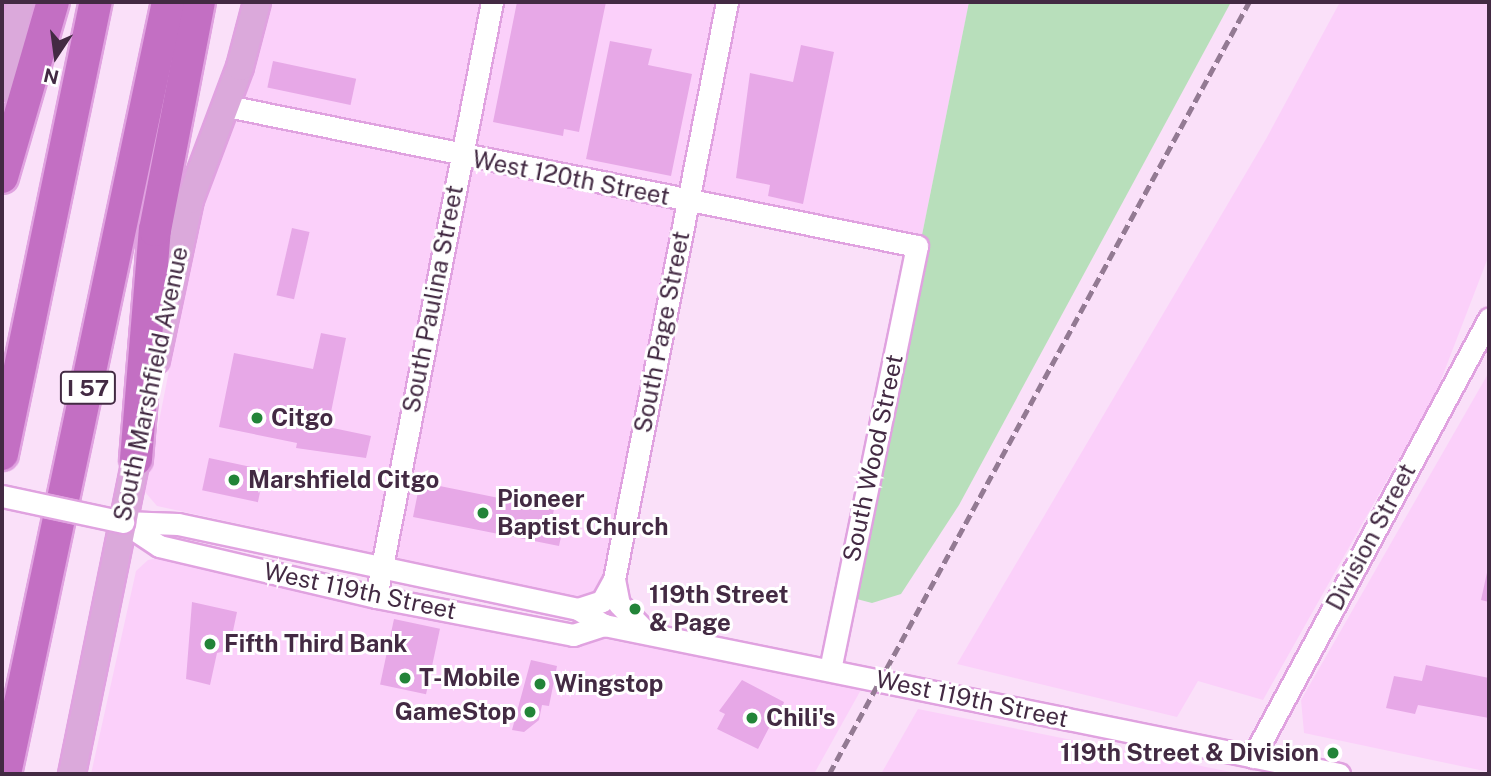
<!DOCTYPE html>
<html>
<head>
<meta charset="utf-8">
<style>
  body { margin:0 }
  #map { position:relative; width:1491px; height:776px; overflow:hidden; background:#fae0f9; font-family:"Public Sans",sans-serif }
  div>[style] { position:absolute }
  .built>* { inset:0; background:#fbd0fa }
  .green>* { inset:0; background:#b8dfbb }
  .building>* { inset:0; background:#e7a8e7; transform-origin:0 0 }
  .roads { filter:drop-shadow(2px 0 #e0a2e0) drop-shadow(-2px 0 #e0a2e0) drop-shadow(0 2px #e0a2e0) drop-shadow(0 -2px #e0a2e0) }
  .minor>* { height:21px; margin:-10.5px; padding:0 10.5px; transform-origin:10.5px; border-radius:10.5px; background:#fff }
  .major>* { height:26px; margin:-13px; padding:0 13px; transform-origin:13px; border-radius:13px; background:#dba9db }
  .highway>* { height:32px; margin:-16px; padding:0 16px; transform-origin:16px; border-radius:16px; background:#c36fc3 }
  .rail>* { height:4.5px; margin-top:-2.25px; transform-origin:0; background:repeating-linear-gradient(90deg,#937a93 0 10px,transparent 0 15px) }
  .bridges { filter:drop-shadow(2px 0 #e0a2e0) drop-shadow(-2px 0 #e0a2e0) drop-shadow(0 2px #e0a2e0) drop-shadow(0 -2px #e0a2e0) }
  .minor-bridge>* { height:21px; margin:-10.5px; padding:0 10.5px; transform-origin:10.5px; border-radius:10.5px; background:#fff }
  .dots>* { width:19px; height:19px; translate:-50% -50%; box-sizing:border-box; border:4px solid #fff; border-radius:50% }
  span { translate:-50% -50%; white-space:nowrap; text-align:center; line-height:1.15; -webkit-text-stroke:6px #fff; paint-order:stroke }
  .shield-label span { padding:2px 5px; background:#fff; border:2px solid; border-radius:5px; -webkit-text-stroke-width:0 }
  .shield-label { font-size:23px; color:#432a43; font-weight:700 }
  .street-label { font-size:24px; color:#432a43 }
  .poi-label { font-size:24px; color:#432a43; font-weight:700 }
  .left { translate:0 -50%; text-align:left }
  .right { translate:-100% -50%; text-align:right }
  .frame { position:absolute; inset:0; border:4px solid #432a43; pointer-events:none }
  .north { position:absolute; left:21px; top:21px; width:70px; height:70px; -webkit-text-stroke:5px #fff; paint-order:stroke; rotate:193deg; font-size:19px; font-weight:700; line-height:28px; text-align:center; color:#432a43 }
  .north::after { content:''; display:block; margin:auto; width:24px; height:32px; background:#432a43; clip-path:polygon(50% 0,100% 100%,50% 72%,0 100%) }
</style>
</head>
<body>
<div id="map">
  <div class="built">
    <i style="clip-path:polygon(266px 2px,969px 2px,920px 245px,685px 196px,604px 603px,157px 506px,145px 492px,199px 219px)"></i>
    <i style="clip-path:polygon(1340px 2px,1489px 2px,1489px 255px,1436px 393px,1263px 700px,1198px 681px,1177px 717px,957px 664px,1266px 139px)"></i>
    <i style="clip-path:polygon(1489px 372px,1489px 772px,1304px 733px,1301px 700px)"></i>
    <i style="clip-path:polygon(168px 556px,862px 688px,814px 774px,91px 774px,136px 571px,148px 560px)"></i>
    <i style="clip-path:polygon(918px 709px,1241px 774px,881px 774px)"></i>
  </div>
  <div class="green">
    <i style="clip-path:polygon(969px 2px,1231px 2px,959px 505px,901px 594px,872px 603px,849px 597px)"></i>
  </div>
  <div class="building">
    <i style="clip-path:polygon(517px 2px,606px 2px,579px 132px,564px 129px,563px 136px,493px 122px)"></i>
    <i style="clip-path:polygon(610px 41px,652px 49px,648px 65px,692px 74px,671px 176px,586px 159px)"></i>
    <i style="clip-path:polygon(801px 45px,834px 52px,803px 204px,768px 196px,770px 185px,736px 178px,750px 73px,793px 82px)"></i>
    <i style="left:273px;top:61px;width:85px;height:27px;rotate:12deg"></i>
    <i style="left:292px;top:228px;width:18px;height:69px;rotate:13deg"></i>
    <i style="clip-path:polygon(321px 333px,346px 338px,328px 427px,371px 436px,366px 458px,296px 448px,297px 443px,219px 427px,234px 353px,313px 369px)"></i>
    <i style="left:209px;top:458px;width:57px;height:33px;rotate:12deg"></i>
    <i style="clip-path:polygon(420px 482px,554px 509px,552px 520px,564px 523px,559px 546px,413px 517px)"></i>
    <i style="clip-path:polygon(1488px 568px,1489px 568px,1489px 602px,1481px 600px)"></i>
    <i style="clip-path:polygon(192px 602px,237px 612px,229px 650px,217px 653px,210px 685px,186px 679px)"></i>
    <i style="left:394px;top:619px;width:47px;height:67px;rotate:12deg"></i>
    <i style="clip-path:polygon(531px 660px,557px 666px,549px 706px,542px 705px,539px 720px,524px 732px,512px 730px)"></i>
    <i style="clip-path:polygon(1426px 665px,1489px 678px,1489px 718px,1418px 705px,1415px 714px,1386px 708px,1394px 676px,1422px 681px)"></i>
    <i style="clip-path:polygon(742px 680px,784px 702px,777px 725px,772px 722px,758px 749px,717px 729px,725px 714px,719px 711px)"></i>
  </div>
  <div class="roads">
    <div class="minor">
      <i style="left:227px;top:106px;width:704px;rotate:11.47deg"></i>
      <i style="left:917px;top:246px;width:433px;rotate:101.6deg"></i>
      <i style="left:123px;top:522px;width:55px;rotate:2.1deg"></i>
      <i style="left:178px;top:524px;width:409px;rotate:12deg"></i>
      <i style="left:578px;top:609px;width:31px;rotate:32deg"></i>
      <i style="left:604px;top:625px;width:750px;rotate:11.46deg"></i>
      <i style="left:123px;top:522px;width:43px;rotate:33.7deg"></i>
      <i style="left:159px;top:546px;width:223px;rotate:13.2deg"></i>
      <i style="left:376px;top:597px;width:201px;rotate:10.9deg"></i>
      <i style="left:573px;top:635px;width:33px;rotate:-18deg"></i>
      <i style="left:614px;top:579px;width:25px;rotate:79deg"></i>
      <i style="left:619px;top:604px;width:40px;rotate:46deg"></i>
      <i style="left:376px;top:597px;width:606px;rotate:-78.97deg"></i>
      <i style="left:578px;top:609px;width:25px;rotate:-18deg"></i>
      <i style="left:602px;top:601px;width:25px;rotate:-61deg"></i>
      <i style="left:614px;top:579px;width:588px;rotate:-78.92deg"></i>
      <i style="left:1253px;top:757px;width:498px;rotate:-61.7deg"></i>
    </div>
    <div class="major">
      <i style="left:2px;top:87px;width:87px;rotate:-78deg"></i>
      <i style="left:156px;top:360px;width:164px;rotate:-78deg"></i>
      <i style="left:190px;top:200px;width:142px;rotate:-69.4deg"></i>
      <i style="left:240px;top:67px;width:67px;rotate:-75.3deg"></i>
      <i style="left:72px;top:774px;width:342px;rotate:-78.5deg"></i>
    </div>
    <div class="highway">
      <i style="left:2px;top:177px;width:182px;rotate:-73.8deg"></i>
      <i style="left:2px;top:454px;width:462px;rotate:-78.3deg"></i>
      <i style="left:136px;top:459px;width:230px;rotate:-85.3deg"></i>
      <i style="left:155px;top:230px;width:232px;rotate:-79.1deg"></i>
      <i style="left:5px;top:774px;width:789px;rotate:-78.08deg"></i>
    </div>
  </div>
  <div class="rail">
    <i style="left:829px;top:774px;width:879px;rotate:-61.45deg"></i>
  </div>
  <div class="bridges">
    <div class="minor-bridge">
      <i style="left:2px;top:496px;width:124px;rotate:12.1deg"></i>
    </div>
  </div>
  <div class="dots">
    <i style="left:257px;top:418px;background:#228438"></i>
    <i style="left:234px;top:480px;background:#228438"></i>
    <i style="left:483px;top:513px;background:#228438"></i>
    <i style="left:635px;top:609px;background:#228438"></i>
    <i style="left:210px;top:644px;background:#228438"></i>
    <i style="left:405px;top:678px;background:#228438"></i>
    <i style="left:540px;top:684px;background:#228438"></i>
    <i style="left:530px;top:712px;background:#228438"></i>
    <i style="left:752px;top:718px;background:#228438"></i>
    <i style="left:1333px;top:753px;background:#228438"></i>
  </div>
  <div class="shield-label">
    <span style="left:88px;top:388px">I 57</span>
  </div>
  <div class="street-label">
    <span style="left:571px;top:178px;rotate:11deg">West 120th Street</span>
    <span style="left:433px;top:299px;rotate:-79deg">South Paulina Street</span>
    <span style="left:662px;top:332px;rotate:-79deg">South Page Street</span>
    <span style="left:151px;top:384px;rotate:-78deg">South Marshfield Avenue</span>
    <span style="left:873px;top:458px;rotate:-78deg">South Wood Street</span>
    <span style="left:1371px;top:537px;rotate:-62deg">Division Street</span>
    <span style="left:360px;top:591px;rotate:12deg">West 119th Street</span>
    <span style="left:972px;top:699px;rotate:12deg">West 119th Street</span>
  </div>
  <div class="poi-label">
    <span class="left" style="left:271px;top:418px">Citgo</span>
    <span class="left" style="left:248px;top:480px">Marshfield Citgo</span>
    <span class="left" style="left:497px;top:513px">Pioneer<br>Baptist Church</span>
    <span class="left" style="left:649px;top:609px">119th Street<br>&amp; Page</span>
    <span class="left" style="left:224px;top:644px">Fifth Third Bank</span>
    <span class="left" style="left:419px;top:678px">T-Mobile</span>
    <span class="left" style="left:554px;top:684px">Wingstop</span>
    <span class="right" style="left:516px;top:712px">GameStop</span>
    <span class="left" style="left:766px;top:718px">Chili's</span>
    <span class="right" style="left:1319px;top:753px">119th Street &amp; Division</span>
  </div>
  <div class="frame"></div>
  <div class="north">N</div>
</div>
</body>
</html>
